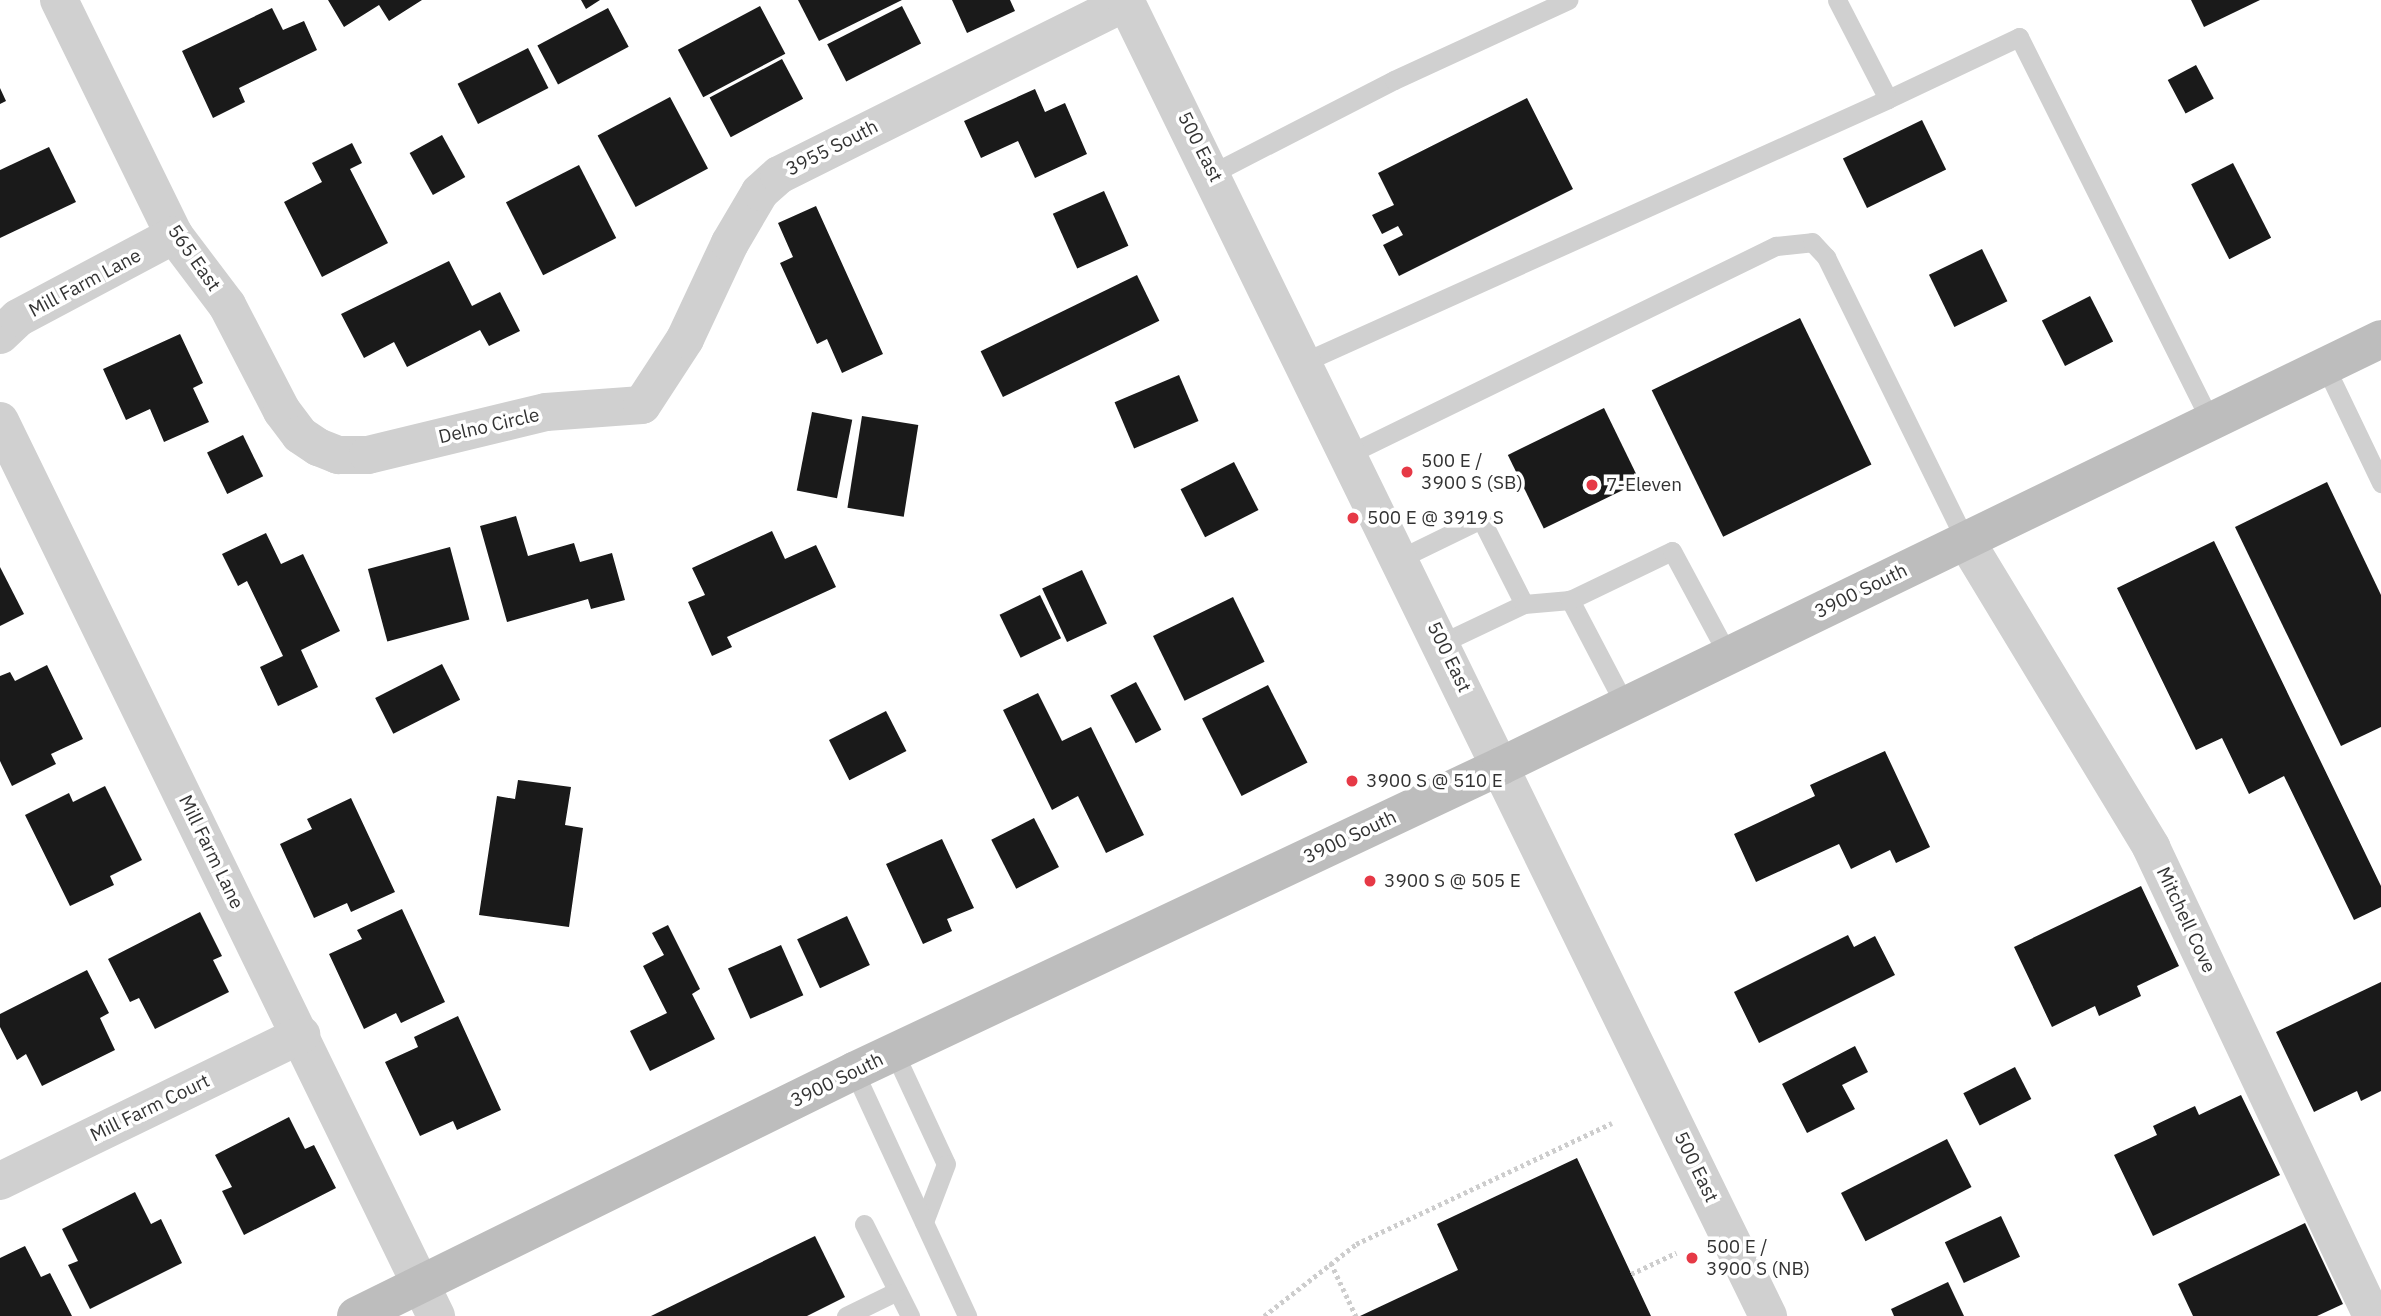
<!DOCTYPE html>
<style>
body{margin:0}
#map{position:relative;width:2381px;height:1316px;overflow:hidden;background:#fff;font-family:"IBM Plex Sans",sans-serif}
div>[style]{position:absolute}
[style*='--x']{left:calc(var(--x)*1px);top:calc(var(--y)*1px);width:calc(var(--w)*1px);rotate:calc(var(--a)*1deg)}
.building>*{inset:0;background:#1a1a1a;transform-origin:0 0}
.path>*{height:4.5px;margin-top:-2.25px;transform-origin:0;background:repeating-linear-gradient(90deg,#cdcdcd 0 3.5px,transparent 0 7px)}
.service>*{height:19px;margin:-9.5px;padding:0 9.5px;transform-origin:9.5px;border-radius:9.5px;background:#d0d0d0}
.minor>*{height:38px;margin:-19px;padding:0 19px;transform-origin:19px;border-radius:19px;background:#d0d0d0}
.tertiary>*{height:38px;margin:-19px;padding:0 19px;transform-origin:19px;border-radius:19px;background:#d0d0d0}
.secondary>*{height:38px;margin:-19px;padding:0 19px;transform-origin:19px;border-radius:19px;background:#bdbdbd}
.dots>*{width:19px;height:19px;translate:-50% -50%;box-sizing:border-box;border:4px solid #fff;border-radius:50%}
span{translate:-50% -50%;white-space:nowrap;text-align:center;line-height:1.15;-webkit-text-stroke:7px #fff;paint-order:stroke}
.street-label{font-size:19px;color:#333}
.poi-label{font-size:19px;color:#333}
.left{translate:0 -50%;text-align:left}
</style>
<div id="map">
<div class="building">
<div style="clip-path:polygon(328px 0,422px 0,389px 21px,379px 5px,344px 27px)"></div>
<div style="clip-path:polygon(581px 0,600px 0,586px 9px)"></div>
<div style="clip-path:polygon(798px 0,902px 0,819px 41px)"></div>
<div style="clip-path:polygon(952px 0,1010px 0,1015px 11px,967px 33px)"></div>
<div style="clip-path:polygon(2191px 0,2260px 0,2204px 27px)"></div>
<div style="left:760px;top:6px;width:54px;height:93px;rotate:62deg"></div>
<div style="left:902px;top:6px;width:42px;height:84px;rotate:63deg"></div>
<div style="clip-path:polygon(272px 8px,283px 30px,304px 21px,317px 50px,239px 88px,245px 102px,213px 118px,182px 51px)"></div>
<div style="left:608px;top:8px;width:44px;height:80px;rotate:62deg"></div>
<div style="left:528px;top:48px;width:45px;height:79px;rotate:63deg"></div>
<div style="left:782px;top:59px;width:45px;height:82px;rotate:62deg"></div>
<div style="left:2196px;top:65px;width:38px;height:32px;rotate:62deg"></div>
<div style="clip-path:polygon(0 88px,6px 101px,0 104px)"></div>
<div style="clip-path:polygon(1035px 89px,1045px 112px,1065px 103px,1087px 154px,1035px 178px,1018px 141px,981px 158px,964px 121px)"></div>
<div style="left:670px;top:97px;width:81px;height:82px;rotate:62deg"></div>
<div style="clip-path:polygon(1527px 98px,1573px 189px,1399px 276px,1383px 245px,1403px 235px,1398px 226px,1382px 234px,1372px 215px,1394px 205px,1378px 173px)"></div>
<div style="left:1922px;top:120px;width:55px;height:88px;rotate:64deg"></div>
<div style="left:442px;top:135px;width:48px;height:37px;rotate:61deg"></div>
<div style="clip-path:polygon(352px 143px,362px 163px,350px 169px,388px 243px,322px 277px,284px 202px,322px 182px,312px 163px)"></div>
<div style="clip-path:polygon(49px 147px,76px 202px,0 238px,0 170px)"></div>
<div style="left:2233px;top:163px;width:84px;height:47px;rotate:63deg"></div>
<div style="left:579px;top:165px;width:82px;height:82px;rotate:63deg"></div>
<div style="left:1104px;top:191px;width:60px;height:56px;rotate:66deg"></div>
<div style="clip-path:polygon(816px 206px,883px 354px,842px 373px,827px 339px,817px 344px,780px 263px,793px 257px,778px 223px)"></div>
<div style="left:1982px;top:249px;width:58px;height:59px;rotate:64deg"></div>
<div style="clip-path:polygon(449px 261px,472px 306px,500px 292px,520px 331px,489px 346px,480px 330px,407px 367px,394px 342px,364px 358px,341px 314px)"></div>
<div style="left:1137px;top:275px;width:51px;height:174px;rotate:64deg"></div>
<div style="left:2090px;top:296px;width:51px;height:54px;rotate:63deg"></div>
<div style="left:1800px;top:318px;width:163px;height:165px;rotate:64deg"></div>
<div style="clip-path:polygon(180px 334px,203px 383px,193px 388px,209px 422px,164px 442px,150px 409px,126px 420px,103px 369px)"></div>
<div style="left:1179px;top:375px;width:50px;height:70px;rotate:67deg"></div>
<div style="left:1604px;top:408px;width:82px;height:107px;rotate:64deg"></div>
<div style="left:812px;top:412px;width:41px;height:80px;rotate:11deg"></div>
<div style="left:862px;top:416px;width:57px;height:93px;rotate:9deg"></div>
<div style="left:243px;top:435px;width:46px;height:40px;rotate:64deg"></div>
<div style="left:1234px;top:462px;width:54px;height:60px;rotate:63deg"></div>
<div style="clip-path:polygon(2327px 482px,2381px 595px,2381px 727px,2341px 746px,2235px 527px)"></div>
<div style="clip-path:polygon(516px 516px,528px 556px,574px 543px,580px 562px,612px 553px,625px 600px,591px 609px,588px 599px,507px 622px,480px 526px)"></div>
<div style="clip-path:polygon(772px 531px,785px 559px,816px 545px,836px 587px,727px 637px,732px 647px,712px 656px,688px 602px,705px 595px,692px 568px)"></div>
<div style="clip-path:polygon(266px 533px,281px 564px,303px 554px,340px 631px,301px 650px,318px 687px,278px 706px,260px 667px,283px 656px,247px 581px,238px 586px,222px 554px)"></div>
<div style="clip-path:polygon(2214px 541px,2381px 886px,2381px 907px,2354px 920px,2284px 776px,2249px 794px,2222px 738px,2196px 750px,2117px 588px)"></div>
<div style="left:450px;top:547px;width:75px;height:85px;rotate:75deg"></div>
<div style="clip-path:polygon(0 567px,24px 614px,0 626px)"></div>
<div style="left:1082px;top:570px;width:59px;height:44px;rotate:65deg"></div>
<div style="left:1040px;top:595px;width:48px;height:45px;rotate:64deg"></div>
<div style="left:1233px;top:597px;width:72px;height:89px;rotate:64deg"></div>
<div style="left:442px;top:664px;width:40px;height:75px;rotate:63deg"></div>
<div style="clip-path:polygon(47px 665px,83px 739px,51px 754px,56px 764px,12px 786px,0 761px,0 676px,10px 672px,15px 681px)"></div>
<div style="left:1136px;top:682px;width:54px;height:29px;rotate:62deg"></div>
<div style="left:1268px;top:685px;width:87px;height:74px;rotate:63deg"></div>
<div style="clip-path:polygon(1038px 693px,1062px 741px,1091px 727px,1144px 835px,1106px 853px,1078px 796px,1052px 810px,1003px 710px)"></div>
<div style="left:886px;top:711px;width:45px;height:64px;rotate:63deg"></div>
<div style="clip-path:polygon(1885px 751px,1930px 847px,1896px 863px,1890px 850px,1851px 869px,1839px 844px,1756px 882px,1734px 834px,1815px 796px,1810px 785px)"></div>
<div style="clip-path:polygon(518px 780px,571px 787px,565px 825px,583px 828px,569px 927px,479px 915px,497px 796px,515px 799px)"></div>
<div style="clip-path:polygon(105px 786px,142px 860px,110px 876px,114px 885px,70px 906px,25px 815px,69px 793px,73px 802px)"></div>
<div style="clip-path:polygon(351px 798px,395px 892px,351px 912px,347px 903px,314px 918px,280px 844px,312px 829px,307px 819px)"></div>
<div style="left:1034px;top:818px;width:55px;height:48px;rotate:63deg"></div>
<div style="clip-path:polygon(942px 839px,974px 908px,947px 919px,952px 931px,923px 944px,886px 864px)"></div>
<div style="clip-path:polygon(2141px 886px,2179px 966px,2137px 986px,2141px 996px,2099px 1016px,2095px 1006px,2052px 1027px,2014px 947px)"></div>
<div style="clip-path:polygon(402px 909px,445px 1002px,401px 1023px,396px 1013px,364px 1029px,329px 954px,362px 939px,357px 930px)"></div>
<div style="clip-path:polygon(200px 912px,222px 956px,213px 960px,229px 992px,155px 1029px,139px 998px,130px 1002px,108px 959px)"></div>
<div style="left:847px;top:916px;width:54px;height:55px;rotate:65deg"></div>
<div style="clip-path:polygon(668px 925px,700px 989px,692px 994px,715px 1039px,650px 1071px,630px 1031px,667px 1013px,643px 966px,664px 955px,652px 933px)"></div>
<div style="clip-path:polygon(1848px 935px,1854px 947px,1875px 936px,1895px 975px,1759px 1043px,1734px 992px)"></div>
<div style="left:781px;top:945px;width:55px;height:58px;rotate:66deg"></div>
<div style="clip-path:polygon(87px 970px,109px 1013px,100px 1018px,115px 1050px,42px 1086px,26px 1054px,17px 1060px,0 1027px,0 1014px)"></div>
<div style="clip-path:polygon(2381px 982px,2381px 1091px,2361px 1101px,2357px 1091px,2314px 1112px,2276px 1032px)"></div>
<div style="clip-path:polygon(458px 1016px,501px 1110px,457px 1130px,453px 1121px,420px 1136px,385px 1062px,418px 1047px,414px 1037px)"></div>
<div style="clip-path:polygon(1855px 1046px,1868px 1072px,1842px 1085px,1855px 1109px,1807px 1133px,1782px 1084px)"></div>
<div style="left:2015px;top:1067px;width:36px;height:58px;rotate:63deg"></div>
<div style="clip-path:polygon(2241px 1095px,2280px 1175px,2153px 1236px,2114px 1155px,2157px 1135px,2153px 1126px,2195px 1106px,2199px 1115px)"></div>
<div style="clip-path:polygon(289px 1117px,305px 1149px,314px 1145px,336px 1188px,244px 1235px,222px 1191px,232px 1187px,215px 1155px)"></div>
<div style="left:1947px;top:1139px;width:54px;height:119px;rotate:63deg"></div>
<div style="clip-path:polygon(1577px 1158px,1651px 1316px,1360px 1316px,1458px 1270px,1437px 1224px)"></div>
<div style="clip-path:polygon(135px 1192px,151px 1224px,161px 1219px,182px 1263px,90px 1309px,68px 1265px,78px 1261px,62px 1229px)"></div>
<div style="left:2001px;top:1216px;width:45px;height:62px;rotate:65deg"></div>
<div style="clip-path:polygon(2305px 1223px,2343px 1304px,2317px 1316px,2193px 1316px,2178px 1284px)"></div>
<div style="clip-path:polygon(815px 1236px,845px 1297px,807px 1316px,651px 1316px)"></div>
<div style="clip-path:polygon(25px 1246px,41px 1277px,50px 1273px,72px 1316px,0 1316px,0 1258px)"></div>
<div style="clip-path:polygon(1948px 1282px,1964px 1316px,1894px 1316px,1891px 1309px)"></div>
</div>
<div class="path">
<div style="--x:1331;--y:1263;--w:59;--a:64.7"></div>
<div style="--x:1631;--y:1274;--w:50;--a:-25"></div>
<div style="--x:1264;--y:1316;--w:117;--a:-38"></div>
<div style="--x:1356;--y:1244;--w:283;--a:-25.3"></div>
</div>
<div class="service">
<div style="--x:1888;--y:99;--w:145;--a:-25.3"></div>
<div style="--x:2019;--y:37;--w:430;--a:63.5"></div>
<div style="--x:1213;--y:173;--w:203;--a:-27.2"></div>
<div style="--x:1394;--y:80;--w:192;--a:-24.7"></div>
<div style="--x:1304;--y:362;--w:640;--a:-24.24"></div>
<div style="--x:1888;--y:99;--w:111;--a:-117.3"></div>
<div style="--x:2325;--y:366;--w:130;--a:64.4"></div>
<div style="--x:1347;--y:455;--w:477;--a:-26"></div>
<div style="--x:1776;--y:246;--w:36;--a:-6"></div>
<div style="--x:1812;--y:242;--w:21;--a:47"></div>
<div style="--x:1826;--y:257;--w:317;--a:63.8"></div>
<div style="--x:1399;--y:559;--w:91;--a:-26"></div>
<div style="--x:1481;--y:519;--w:95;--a:63.2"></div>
<div style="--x:1524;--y:604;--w:91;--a:154.6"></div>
<div style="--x:1524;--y:604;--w:46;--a:-5"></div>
<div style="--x:1625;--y:705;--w:119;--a:-117.6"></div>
<div style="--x:1570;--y:600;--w:113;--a:-25.7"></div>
<div style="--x:1672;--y:551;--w:118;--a:61.7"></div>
<div style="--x:894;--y:1052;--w:123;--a:65.1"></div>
<div style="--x:946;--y:1164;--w:62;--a:110.8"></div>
<div style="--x:854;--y:1071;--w:270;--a:65.2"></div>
<div style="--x:864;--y:1224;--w:103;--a:63.4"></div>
<div style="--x:846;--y:1316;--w:57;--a:-26.1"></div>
</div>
<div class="minor">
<div style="--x:59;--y:0;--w:262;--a:63.9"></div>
<div style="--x:174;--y:235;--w:88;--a:52.9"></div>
<div style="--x:227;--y:305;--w:119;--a:62.6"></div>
<div style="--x:282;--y:411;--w:30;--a:53"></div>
<div style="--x:300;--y:435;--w:22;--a:34"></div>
<div style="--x:318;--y:447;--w:22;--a:22"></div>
<div style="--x:338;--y:455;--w:30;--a:0"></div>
<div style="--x:368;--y:455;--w:183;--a:-13.6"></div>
<div style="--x:546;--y:412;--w:96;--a:-4.2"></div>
<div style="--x:642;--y:405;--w:79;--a:-56.9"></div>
<div style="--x:685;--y:339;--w:106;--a:-64.9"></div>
<div style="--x:730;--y:243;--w:59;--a:-59.5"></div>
<div style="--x:760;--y:192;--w:25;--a:-42"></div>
<div style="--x:779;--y:175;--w:388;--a:-26.5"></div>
<div style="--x:0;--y:335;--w:25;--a:-43"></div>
<div style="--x:18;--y:318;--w:177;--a:-28"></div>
<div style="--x:0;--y:421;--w:996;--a:64.03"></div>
<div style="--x:1966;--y:541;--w:358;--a:58.8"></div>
<div style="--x:2151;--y:847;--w:518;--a:64.77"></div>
<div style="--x:0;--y:1181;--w:335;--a:-25.9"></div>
</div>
<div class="tertiary">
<div style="--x:1125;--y:0;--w:1465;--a:63.96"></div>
</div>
<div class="secondary">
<div style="--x:356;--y:1316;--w:555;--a:-26.2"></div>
<div style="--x:854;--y:1071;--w:715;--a:-25.24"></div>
<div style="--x:1501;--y:766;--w:978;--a:-25.88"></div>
</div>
<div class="dots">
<div style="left:1407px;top:472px;background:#e63946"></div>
<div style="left:1592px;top:485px;background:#e63946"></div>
<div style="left:1353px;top:518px;background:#e63946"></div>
<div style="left:1352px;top:781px;background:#e63946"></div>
<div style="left:1370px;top:881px;background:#e63946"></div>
<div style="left:1692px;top:1258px;background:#e63946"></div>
</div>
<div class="street-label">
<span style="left:1200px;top:147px;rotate:63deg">500 East</span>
<span style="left:832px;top:148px;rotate:-27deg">3955 South</span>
<span style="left:194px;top:258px;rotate:55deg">565 East</span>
<span style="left:85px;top:283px;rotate:-28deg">Mill Farm Lane</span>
<span style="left:489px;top:426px;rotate:-13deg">Delno Circle</span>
<span style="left:1861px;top:591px;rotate:-26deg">3900 South</span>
<span style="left:1449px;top:657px;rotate:64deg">500 East</span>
<span style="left:1350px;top:837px;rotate:-25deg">3900 South</span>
<span style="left:211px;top:852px;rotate:64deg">Mill Farm Lane</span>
<span style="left:2186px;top:920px;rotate:65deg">Mitchell Cove</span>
<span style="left:837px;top:1080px;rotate:-26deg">3900 South</span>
<span style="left:150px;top:1108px;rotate:-26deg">Mill Farm Court</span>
<span style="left:1696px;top:1167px;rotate:64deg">500 East</span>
</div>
<div class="poi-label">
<span class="left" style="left:1421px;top:472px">500 E /<br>3900 S (SB)</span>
<span class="left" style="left:1606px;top:485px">7-Eleven</span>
<span class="left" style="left:1367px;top:518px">500 E @ 3919 S</span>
<span class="left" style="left:1366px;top:781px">3900 S @ 510 E</span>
<span class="left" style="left:1384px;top:881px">3900 S @ 505 E</span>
<span class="left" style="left:1706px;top:1258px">500 E /<br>3900 S (NB)</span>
</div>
</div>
